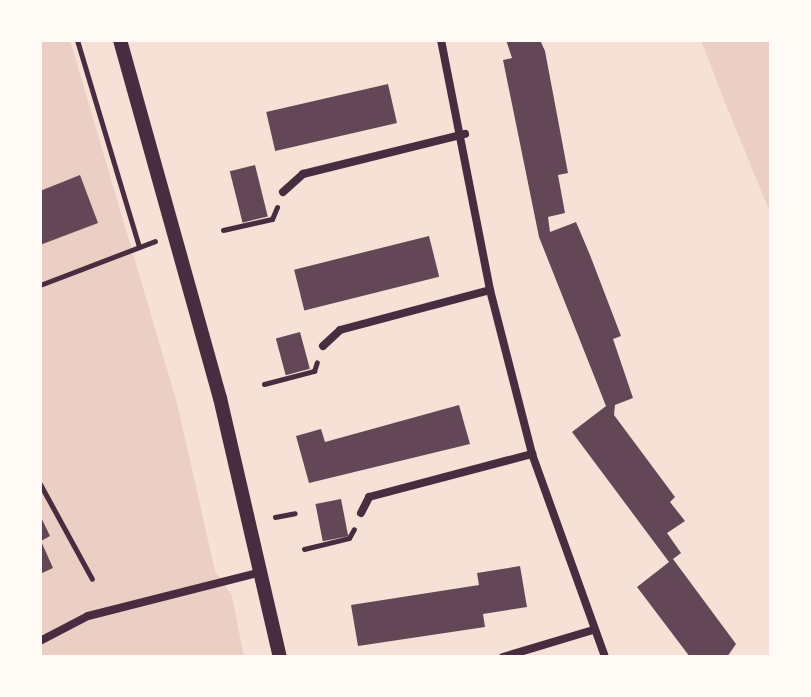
<!DOCTYPE html>
<style>
body{margin:0}
#map{position:relative;width:811px;height:697px;overflow:hidden;background:#f7e1d7;font-family:Roboto,sans-serif}
div>[style]{position:absolute}
[style*='--x']{left:calc(var(--x)*1px);top:calc(var(--y)*1px);width:calc(var(--w)*1px);rotate:calc(var(--a)*1deg)}
.green>*{inset:0;background:#ebcfc5}
.building>*{inset:0;background:#644757;transform-origin:0 0}
.path>*{height:5px;margin:-2.5px;padding:0 2.5px;transform-origin:2.5px;border-radius:2.5px;background:#4a2c40}
.minor>*{height:8px;margin:-4px;padding:0 4px;transform-origin:4px;border-radius:4px;background:#4a2c40}
.tertiary>*{height:14px;margin:-7px;padding:0 7px;transform-origin:7px;border-radius:7px;background:#4a2c40}
span{translate:-50% -50%;white-space:nowrap;text-align:center;line-height:1.15;-webkit-text-stroke:6px #fffaf5;paint-order:stroke}
.frame{position:absolute;inset:0;border:42px solid #fffaf5;pointer-events:none}
</style>
<div id="map">
<div class="green">
<div style="clip-path:polygon(40px 40px,70px 40px,177px 403px,215px 571px,232px 596px,244px 657px,40px 657px)"></div>
<div style="clip-path:polygon(701px 40px,771px 40px,771px 215px,722px 95px)"></div>
</div>
<div class="building">
<div style="clip-path:polygon(506px 40px,540px 40px,545px 51px,568px 173px,558px 175px,565px 213px,548px 217px,550px 232px,576px 222px,590px 255px,621px 336px,613px 339px,633px 398px,615px 405px,614px 415px,675px 497px,670px 502px,685px 521px,667px 533px,681px 553px,673px 559px,736px 644px,727px 657px,690px 657px,637px 587px,669px 562px,572px 432px,606px 406px,539px 237px,503px 60px,512px 58px)"></div>
<div style="left:388px;top:84px;width:40px;height:125px;rotate:77deg"></div>
<div style="left:255px;top:165px;width:53px;height:26px;rotate:76deg"></div>
<div style="clip-path:polygon(80px 175px,98px 223px,40px 245px,40px 191px)"></div>
<div style="left:429px;top:236px;width:42px;height:139px;rotate:76deg"></div>
<div style="left:300px;top:332px;width:38px;height:25px;rotate:75deg"></div>
<div style="clip-path:polygon(459px 405px,470px 444px,309px 483px,296px 436px,321px 429px,325px 442px)"></div>
<div style="left:341px;top:499px;width:38px;height:26px;rotate:79deg"></div>
<div style="clip-path:polygon(40px 515px,50px 536px,41px 541px,53px 568px,40px 574px)"></div>
<div style="clip-path:polygon(520px 566px,527px 607px,483px 614px,485px 627px,358px 646px,351px 605px,479px 585px,477px 573px)"></div>
</div>
<div class="path">
<div style="--x:77;--y:40;--w:216;--a:73.3"></div>
<div style="--x:223;--y:230;--w:50;--a:-12.7"></div>
<div style="--x:272;--y:219;--w:13;--a:-67"></div>
<div style="--x:40;--y:285;--w:123;--a:-20.9"></div>
<div style="--x:264;--y:384;--w:52;--a:-14.6"></div>
<div style="--x:314;--y:371;--w:9;--a:-72"></div>
<div style="--x:40;--y:484;--w:108;--a:61.3"></div>
<div style="--x:275;--y:517;--w:20;--a:-11"></div>
<div style="--x:304;--y:549;--w:46;--a:-13.7"></div>
<div style="--x:349;--y:538;--w:10;--a:-61"></div>
</div>
<div class="minor">
<div style="--x:441;--y:40;--w:255;--a:78.9"></div>
<div style="--x:490;--y:290;--w:169;--a:75.6"></div>
<div style="--x:532;--y:454;--w:216;--a:70.2"></div>
<div style="--x:283;--y:192;--w:27;--a:-42"></div>
<div style="--x:303;--y:174;--w:167;--a:-13.9"></div>
<div style="--x:323;--y:346;--w:23;--a:-43"></div>
<div style="--x:340;--y:330;--w:155;--a:-14.9"></div>
<div style="--x:361;--y:513;--w:18;--a:-63"></div>
<div style="--x:369;--y:497;--w:169;--a:-14.8"></div>
<div style="--x:40;--y:641;--w:54;--a:-27.5"></div>
<div style="--x:88;--y:616;--w:179;--a:-14.2"></div>
<div style="--x:503;--y:657;--w:94;--a:-16.7"></div>
</div>
<div class="tertiary">
<div style="--x:120;--y:40;--w:372;--a:74.4"></div>
<div style="--x:220;--y:398;--w:266;--a:77"></div>
</div>
<div class="frame"></div>
</div>
